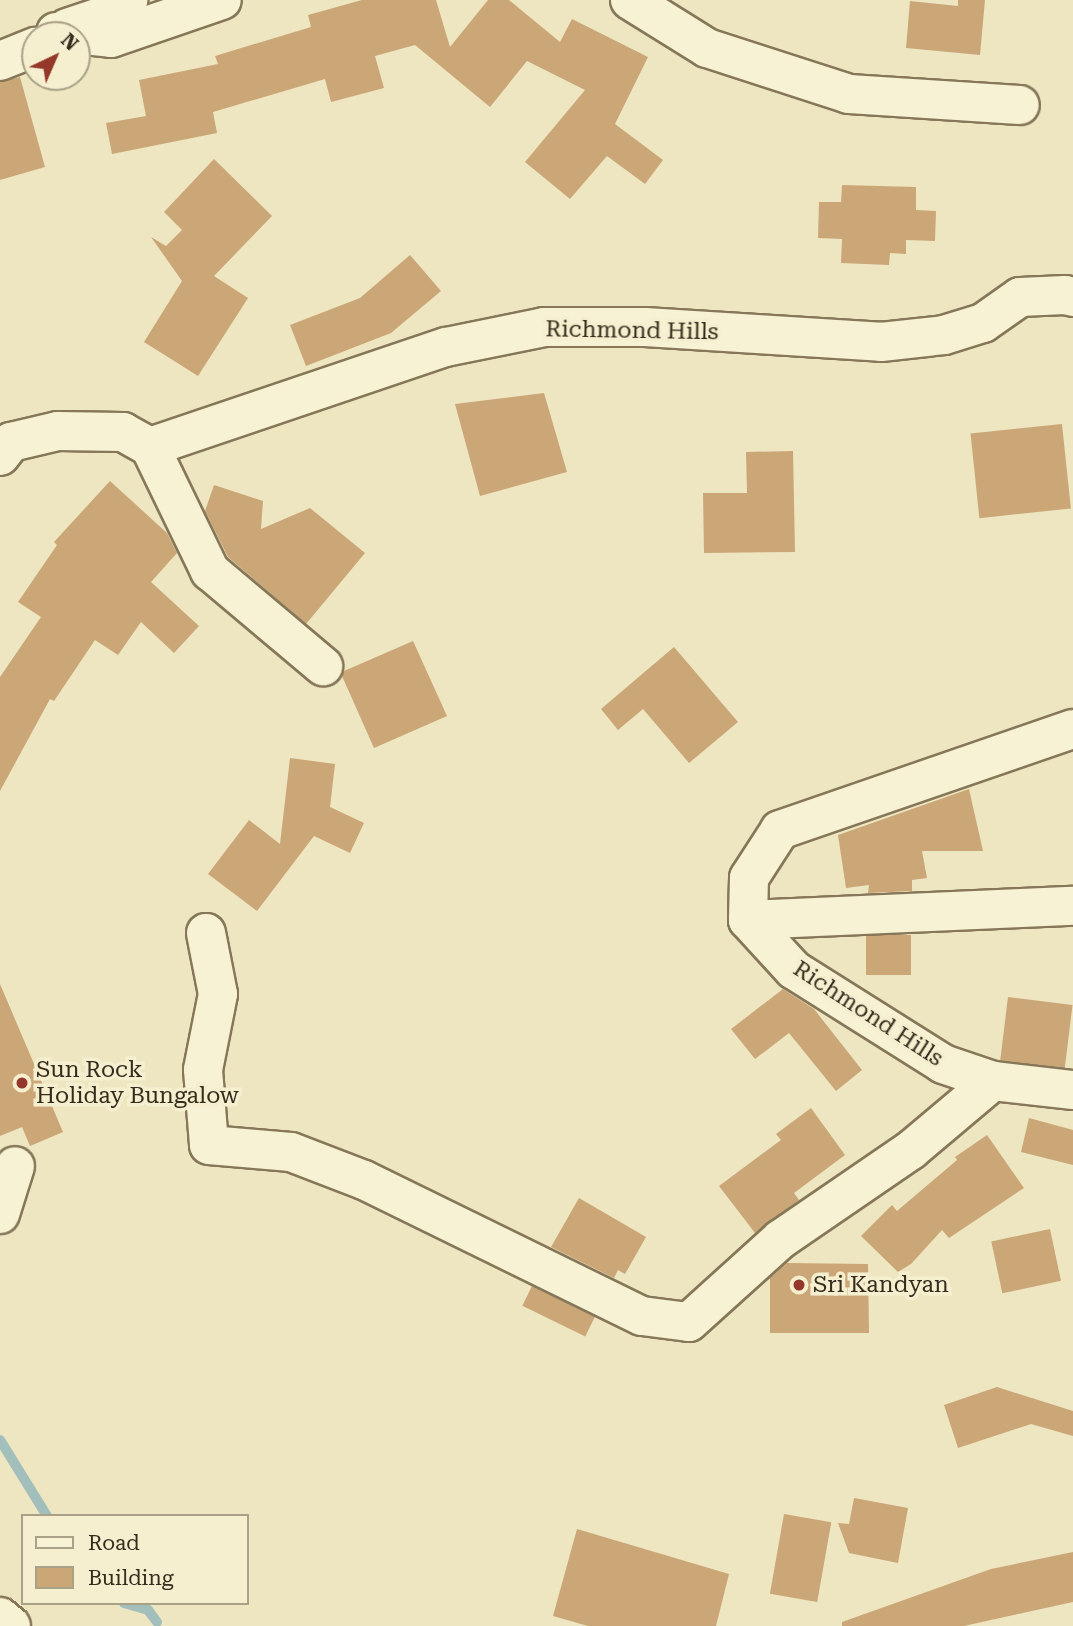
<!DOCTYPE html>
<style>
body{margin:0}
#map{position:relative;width:1073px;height:1626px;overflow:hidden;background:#ede6c1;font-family:"Roboto Serif",serif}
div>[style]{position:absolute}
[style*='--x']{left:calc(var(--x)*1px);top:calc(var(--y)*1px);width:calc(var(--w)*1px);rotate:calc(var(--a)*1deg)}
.stream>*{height:10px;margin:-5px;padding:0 5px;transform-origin:5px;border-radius:5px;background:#a3bfbb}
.building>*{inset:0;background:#cba677;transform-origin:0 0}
.roads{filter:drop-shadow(2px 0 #867759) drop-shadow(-2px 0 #867759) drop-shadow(0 2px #867759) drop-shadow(0 -2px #867759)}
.minor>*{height:38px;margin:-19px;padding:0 19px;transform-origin:19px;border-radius:19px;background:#f8f2d4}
.dots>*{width:19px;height:19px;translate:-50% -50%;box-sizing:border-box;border:4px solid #f5efd0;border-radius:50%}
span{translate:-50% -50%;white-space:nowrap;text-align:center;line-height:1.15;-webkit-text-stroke:7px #f5efd0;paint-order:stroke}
.street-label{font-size:23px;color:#362c1d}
.poi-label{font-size:23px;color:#362c1d}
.left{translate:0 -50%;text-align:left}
.legend{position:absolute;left:21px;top:1514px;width:228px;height:91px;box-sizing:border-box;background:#f5efd0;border:2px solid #a9a188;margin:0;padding:9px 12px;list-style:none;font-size:21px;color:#362c1d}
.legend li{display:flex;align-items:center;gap:14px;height:35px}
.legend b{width:35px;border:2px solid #a9a188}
.north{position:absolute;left:21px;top:21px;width:70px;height:70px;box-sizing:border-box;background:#f5efd0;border:2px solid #a9a188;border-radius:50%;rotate:44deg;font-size:19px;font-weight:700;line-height:28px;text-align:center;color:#362c1d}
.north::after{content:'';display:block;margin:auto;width:24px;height:32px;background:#94382a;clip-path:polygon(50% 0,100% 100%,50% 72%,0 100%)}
</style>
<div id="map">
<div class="stream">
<div style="--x:0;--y:1440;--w:89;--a:58.3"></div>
<div style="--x:124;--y:1603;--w:25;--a:16"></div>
<div style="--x:148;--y:1610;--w:15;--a:53"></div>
</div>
<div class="building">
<div style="clip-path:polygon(362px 0,436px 0,450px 47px,488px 0,509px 0,560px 42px,572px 19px,648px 57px,615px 124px,663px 160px,645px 184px,607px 156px,570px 199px,525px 162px,585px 90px,527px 61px,490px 107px,415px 45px,375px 56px,384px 88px,331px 102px,325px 79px,213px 112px,217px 133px,112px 154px,106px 123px,146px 116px,139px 80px,218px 64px,215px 56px,311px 27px,308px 15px)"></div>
<div style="clip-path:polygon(958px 0,985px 0,980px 55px,906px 48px,910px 1px,958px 6px)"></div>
<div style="clip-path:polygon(20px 77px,45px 167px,0 180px,0 82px)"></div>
<div style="clip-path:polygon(214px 159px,272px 216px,214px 276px,248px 298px,198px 376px,144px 342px,182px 281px,151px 237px,166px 246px,182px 230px,164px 212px)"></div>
<div style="clip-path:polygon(842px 185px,916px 187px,916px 210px,936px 211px,935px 241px,906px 240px,906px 254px,890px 253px,889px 265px,841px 263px,842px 239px,818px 238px,819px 202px,841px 202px)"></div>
<div style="clip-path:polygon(410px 255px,441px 291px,391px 333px,306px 366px,290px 325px,360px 298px)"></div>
<div style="clip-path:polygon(544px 393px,567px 472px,480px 496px,455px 404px)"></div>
<div style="left:1062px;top:424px;width:85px;height:92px;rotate:84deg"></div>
<div style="clip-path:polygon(793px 451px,795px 552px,704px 553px,703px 493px,747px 493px,746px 452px)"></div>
<div style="clip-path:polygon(110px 481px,167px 533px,177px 553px,151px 582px,199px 626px,174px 653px,141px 622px,118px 655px,95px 640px,54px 701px,50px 699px,0 791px,0 677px,41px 617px,18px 602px,57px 545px,54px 542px)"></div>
<div style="clip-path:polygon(214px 485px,263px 501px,261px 529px,310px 508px,365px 553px,306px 624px,228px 557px,205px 511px)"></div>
<div style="clip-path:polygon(413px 641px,447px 716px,374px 748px,342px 676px,344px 671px)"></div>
<div style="clip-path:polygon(674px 647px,738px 722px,689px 763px,643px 709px,618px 730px,601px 709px)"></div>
<div style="clip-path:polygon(290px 758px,335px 764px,330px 807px,364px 823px,350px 853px,314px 836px,257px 911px,208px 874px,249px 820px,280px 844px)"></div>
<div style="clip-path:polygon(969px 789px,983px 851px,922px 851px,927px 878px,912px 880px,912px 891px,868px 893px,869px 885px,846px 888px,838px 835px)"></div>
<div style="left:911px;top:935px;width:40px;height:45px;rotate:90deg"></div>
<div style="clip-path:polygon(0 984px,63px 1132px,30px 1146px,22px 1127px,0 1136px)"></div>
<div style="clip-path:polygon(783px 989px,814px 1009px,862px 1070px,836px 1091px,789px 1033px,755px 1059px,731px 1029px)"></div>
<div style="left:1008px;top:997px;width:65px;height:64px;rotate:7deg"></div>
<div style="clip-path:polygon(811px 1108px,845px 1155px,794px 1193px,799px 1200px,755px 1233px,719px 1186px,781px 1140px,776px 1134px)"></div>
<div style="clip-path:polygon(1029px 1118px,1073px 1130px,1073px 1165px,1021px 1152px)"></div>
<div style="clip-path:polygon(987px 1135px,1024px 1188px,949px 1238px,942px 1230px,911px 1264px,898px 1272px,861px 1236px,892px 1205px,897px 1211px,957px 1160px,955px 1157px)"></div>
<div style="clip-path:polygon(579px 1198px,646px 1237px,625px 1274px,618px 1270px,614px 1278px,551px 1247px)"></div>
<div style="left:1050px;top:1229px;width:53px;height:60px;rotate:78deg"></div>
<div style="clip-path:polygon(787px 1263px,868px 1264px,869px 1333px,770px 1333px,770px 1278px)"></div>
<div style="left:532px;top:1286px;width:70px;height:22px;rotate:26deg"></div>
<div style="clip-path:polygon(997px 1387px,1073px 1411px,1073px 1436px,1031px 1424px,958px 1448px,944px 1405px)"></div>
<div style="clip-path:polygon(854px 1498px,908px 1508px,898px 1563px,849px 1553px,838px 1523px,849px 1524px)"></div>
<div style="left:784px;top:1514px;width:48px;height:81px;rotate:10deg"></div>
<div style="clip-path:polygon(577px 1529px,729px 1574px,716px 1626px,588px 1626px,553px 1616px)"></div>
<div style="clip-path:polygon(1073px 1552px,1073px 1602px,964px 1626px,842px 1626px,842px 1622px,991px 1569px)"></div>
</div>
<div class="roads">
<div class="minor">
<div style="--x:630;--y:0;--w:91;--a:31.9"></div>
<div style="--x:707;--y:48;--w:149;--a:17.9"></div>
<div style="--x:849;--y:94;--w:171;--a:3.7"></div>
<div style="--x:67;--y:28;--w:44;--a:-18.4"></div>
<div style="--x:109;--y:14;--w:24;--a:-36"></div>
<div style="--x:56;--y:32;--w:55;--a:6.2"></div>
<div style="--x:111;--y:38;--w:117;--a:-18.9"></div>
<div style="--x:0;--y:61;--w:38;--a:-22"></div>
<div style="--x:150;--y:447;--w:138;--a:64.2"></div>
<div style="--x:210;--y:571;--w:148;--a:40.1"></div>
<div style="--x:0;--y:456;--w:18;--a:-52"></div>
<div style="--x:11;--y:442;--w:48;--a:-13.2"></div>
<div style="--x:58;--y:431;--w:65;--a:0.9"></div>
<div style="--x:123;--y:432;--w:31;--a:29"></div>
<div style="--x:150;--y:447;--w:312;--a:-18.7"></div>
<div style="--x:446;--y:347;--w:100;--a:-11.5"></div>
<div style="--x:544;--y:327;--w:101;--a:0"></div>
<div style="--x:645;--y:327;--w:236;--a:3.6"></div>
<div style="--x:881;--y:342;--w:63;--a:-6.3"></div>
<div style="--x:944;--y:335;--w:41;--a:-17.1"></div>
<div style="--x:983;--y:323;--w:45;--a:-35.1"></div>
<div style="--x:1020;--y:297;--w:45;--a:-2.5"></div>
<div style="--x:1065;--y:295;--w:8;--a:14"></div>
<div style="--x:1073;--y:729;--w:310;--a:161"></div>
<div style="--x:780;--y:830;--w:57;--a:122.9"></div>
<div style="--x:749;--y:878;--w:42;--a:91.4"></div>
<div style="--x:748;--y:920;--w:68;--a:47.4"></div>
<div style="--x:794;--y:970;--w:176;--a:32.2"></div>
<div style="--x:943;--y:1064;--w:53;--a:18.8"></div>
<div style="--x:993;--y:1081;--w:81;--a:6.4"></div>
<div style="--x:748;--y:920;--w:325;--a:-2.5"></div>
<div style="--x:206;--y:933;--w:62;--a:78.9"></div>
<div style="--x:218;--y:994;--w:77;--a:101.2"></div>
<div style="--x:203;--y:1070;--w:75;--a:85.4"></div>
<div style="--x:209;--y:1145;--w:82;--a:4.9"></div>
<div style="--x:291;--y:1152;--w:78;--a:21"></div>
<div style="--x:364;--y:1180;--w:309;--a:26.1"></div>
<div style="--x:642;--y:1316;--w:47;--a:7.3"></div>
<div style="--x:689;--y:1322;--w:124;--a:-42.1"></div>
<div style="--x:781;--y:1239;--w:158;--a:-34.4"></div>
<div style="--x:911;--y:1150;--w:107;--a:-40.1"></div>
<div style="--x:0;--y:1214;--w:50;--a:-72.6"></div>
<div style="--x:0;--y:1617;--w:14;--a:39"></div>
</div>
</div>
<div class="dots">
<div style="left:22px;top:1083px;background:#94382a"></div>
<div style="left:799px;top:1285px;background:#94382a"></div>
</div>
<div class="street-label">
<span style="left:632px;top:331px;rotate:1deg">Richmond Hills</span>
<span style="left:868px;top:1014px;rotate:33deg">Richmond Hills</span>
</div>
<div class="poi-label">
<span class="left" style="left:36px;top:1083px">Sun Rock<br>Holiday Bungalow</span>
<span class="left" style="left:813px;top:1285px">Sri Kandyan</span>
</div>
<ul class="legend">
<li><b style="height:9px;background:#f8f2d4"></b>Road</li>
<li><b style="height:19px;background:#cba677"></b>Building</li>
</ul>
<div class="north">N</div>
</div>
